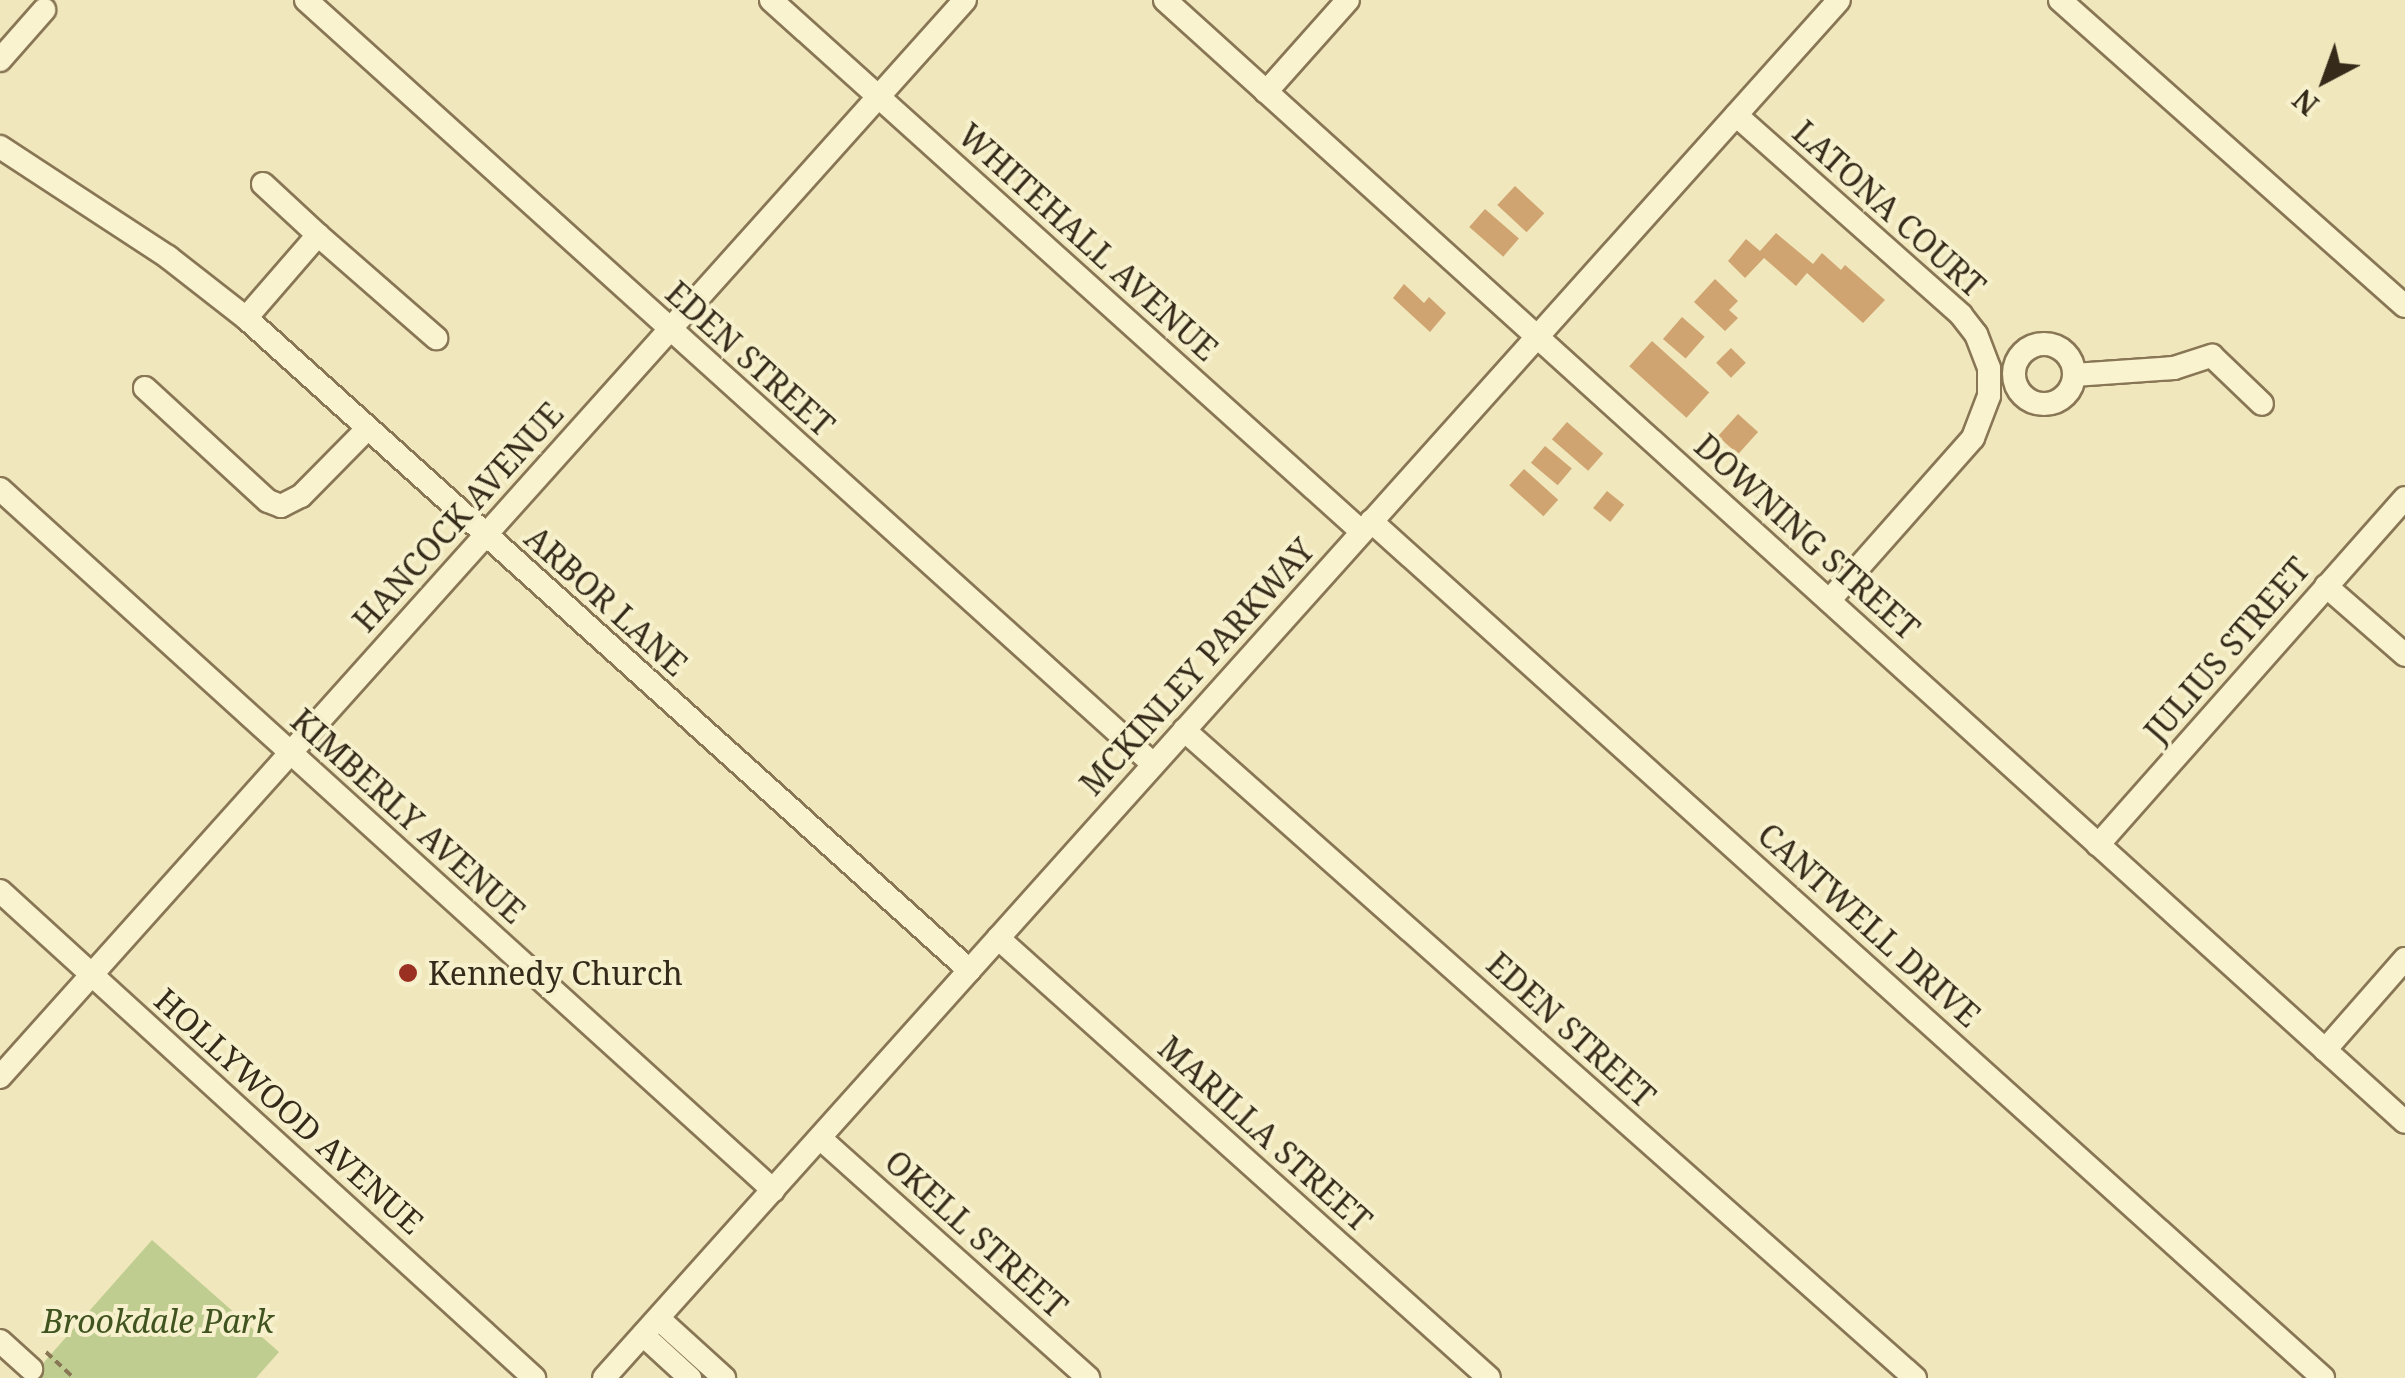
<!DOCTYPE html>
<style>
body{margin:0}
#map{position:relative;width:2405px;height:1378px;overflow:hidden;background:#f0e7bc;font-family:"Noto Serif",serif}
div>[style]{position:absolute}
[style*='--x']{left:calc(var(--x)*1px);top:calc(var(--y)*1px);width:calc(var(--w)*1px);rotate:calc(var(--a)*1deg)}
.green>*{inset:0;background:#bfce90}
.building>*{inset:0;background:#d0a470;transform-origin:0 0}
.path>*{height:4px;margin-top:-2px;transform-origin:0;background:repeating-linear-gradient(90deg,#887655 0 8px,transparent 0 13px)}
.roads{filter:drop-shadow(2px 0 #887655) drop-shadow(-2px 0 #887655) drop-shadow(0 2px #887655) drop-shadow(0 -2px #887655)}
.minor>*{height:22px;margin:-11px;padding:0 11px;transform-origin:11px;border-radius:11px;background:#faf3cf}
.minor>.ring{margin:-11px;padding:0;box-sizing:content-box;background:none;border:22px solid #faf3cf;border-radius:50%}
.dots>*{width:28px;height:28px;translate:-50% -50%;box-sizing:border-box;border:5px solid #f7f0cc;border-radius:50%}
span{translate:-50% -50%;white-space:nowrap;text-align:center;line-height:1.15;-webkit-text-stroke:8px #f7f0cc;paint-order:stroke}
.street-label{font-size:32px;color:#362b1a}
.poi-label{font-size:32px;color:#362b1a}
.left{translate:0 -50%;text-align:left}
.park-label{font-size:32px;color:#405420;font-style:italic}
.north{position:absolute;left:2275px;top:30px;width:100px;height:100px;-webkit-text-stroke:8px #f7f0cc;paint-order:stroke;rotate:221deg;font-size:28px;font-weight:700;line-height:40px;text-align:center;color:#362b1a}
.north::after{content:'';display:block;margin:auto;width:35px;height:45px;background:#362b1a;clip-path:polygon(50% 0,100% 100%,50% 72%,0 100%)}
</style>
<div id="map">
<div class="green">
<div style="clip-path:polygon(152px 1240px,279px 1352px,256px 1378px,30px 1378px)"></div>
</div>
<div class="building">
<div style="left:1515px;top:186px;width:40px;height:26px;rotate:43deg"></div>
<div style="left:1485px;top:209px;width:45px;height:24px;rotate:41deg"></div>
<div style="clip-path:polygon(1776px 233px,1813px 264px,1822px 253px,1841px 270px,1845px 265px,1885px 300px,1863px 323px,1807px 273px,1796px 286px,1764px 258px,1745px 278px,1728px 261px,1746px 239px,1760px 251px)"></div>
<div style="clip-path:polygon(1715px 279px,1738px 301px,1729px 310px,1738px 318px,1725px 331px,1694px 302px)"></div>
<div style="clip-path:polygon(1404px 284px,1424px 303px,1429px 297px,1446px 313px,1430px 332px,1393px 298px)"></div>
<div style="left:1682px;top:317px;width:30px;height:29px;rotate:41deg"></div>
<div style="left:1652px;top:341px;width:77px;height:34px;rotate:42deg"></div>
<div style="left:1731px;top:348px;width:21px;height:21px;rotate:45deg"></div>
<div style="left:1738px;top:414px;width:27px;height:30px;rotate:42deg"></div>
<div style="left:1567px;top:422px;width:48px;height:23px;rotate:41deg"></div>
<div style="left:1545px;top:446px;width:35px;height:22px;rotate:40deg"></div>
<div style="left:1524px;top:469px;width:46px;height:22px;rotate:42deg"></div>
<div style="left:1607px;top:491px;width:22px;height:22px;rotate:39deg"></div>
</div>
<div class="path">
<div style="--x:46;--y:1352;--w:38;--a:43"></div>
</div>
<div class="roads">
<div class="minor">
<div style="--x:306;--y:0;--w:1141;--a:42.05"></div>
<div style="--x:771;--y:0;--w:795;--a:41.99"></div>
<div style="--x:1165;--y:0;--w:1672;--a:42.14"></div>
<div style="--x:2060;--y:0;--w:461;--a:41.6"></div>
<div style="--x:0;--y:60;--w:67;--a:-48.7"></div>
<div style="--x:1266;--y:92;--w:123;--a:-48.3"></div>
<div style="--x:1736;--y:115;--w:301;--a:41.6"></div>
<div style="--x:1961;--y:315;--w:24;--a:52"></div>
<div style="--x:1976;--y:334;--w:36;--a:69"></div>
<div style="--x:1989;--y:368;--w:28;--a:90"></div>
<div style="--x:1989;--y:396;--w:45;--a:110.9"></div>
<div style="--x:1973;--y:438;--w:217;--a:131.5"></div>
<div style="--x:0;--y:147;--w:201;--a:33.2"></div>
<div style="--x:168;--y:257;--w:99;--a:38"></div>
<div style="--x:246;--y:318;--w:974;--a:42.04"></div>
<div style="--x:263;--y:184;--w:75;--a:42.8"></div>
<div style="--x:246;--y:318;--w:110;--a:-49.1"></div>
<div style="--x:318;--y:235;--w:157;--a:41.1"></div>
<div class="ring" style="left:2014px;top:344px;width:38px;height:38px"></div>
<div style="--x:2074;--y:375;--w:100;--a:-4"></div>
<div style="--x:2174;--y:368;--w:40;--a:-18"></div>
<div style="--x:2212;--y:356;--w:69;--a:43.8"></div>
<div style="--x:145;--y:388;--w:167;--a:42.6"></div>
<div style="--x:268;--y:501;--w:14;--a:21"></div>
<div style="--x:281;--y:506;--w:22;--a:-27"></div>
<div style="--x:301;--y:496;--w:95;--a:-45.4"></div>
<div style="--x:0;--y:489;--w:1044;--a:42.2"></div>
<div style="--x:1371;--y:521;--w:1281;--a:41.99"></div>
<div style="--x:2326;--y:586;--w:105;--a:41.1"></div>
<div style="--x:1184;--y:730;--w:977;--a:41.56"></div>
<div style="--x:2098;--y:845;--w:463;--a:-48.5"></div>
<div style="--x:0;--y:891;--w:723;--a:42.36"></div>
<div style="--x:998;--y:938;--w:659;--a:41.86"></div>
<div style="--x:2325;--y:1050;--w:121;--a:-48.7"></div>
<div style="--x:0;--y:1077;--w:1446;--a:-48.14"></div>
<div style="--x:820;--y:1138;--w:360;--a:41.8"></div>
<div style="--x:659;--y:1319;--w:88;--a:42.2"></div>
<div style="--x:643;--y:1335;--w:64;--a:42.5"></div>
<div style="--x:0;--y:1341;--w:42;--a:42.1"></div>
<div style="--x:604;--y:1378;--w:1850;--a:-48.13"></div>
</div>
</div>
<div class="dots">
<div style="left:408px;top:973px;background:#9a3022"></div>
</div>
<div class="street-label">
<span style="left:1889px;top:209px;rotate:42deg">LATONA COURT</span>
<span style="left:1088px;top:242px;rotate:42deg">WHITEHALL AVENUE</span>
<span style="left:750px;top:359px;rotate:42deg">EDEN STREET</span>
<span style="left:458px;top:517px;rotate:-48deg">HANCOCK AVENUE</span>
<span style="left:1807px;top:537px;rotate:42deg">DOWNING STREET</span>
<span style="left:606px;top:601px;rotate:42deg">ARBOR LANE</span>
<span style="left:2227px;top:650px;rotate:-49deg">JULIUS STREET</span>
<span style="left:1197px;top:667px;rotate:-48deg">MCKINLEY PARKWAY</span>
<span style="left:408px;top:816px;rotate:42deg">KIMBERLY AVENUE</span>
<span style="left:1869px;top:925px;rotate:42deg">CANTWELL DRIVE</span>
<span style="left:1571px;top:1030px;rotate:42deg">EDEN STREET</span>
<span style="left:289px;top:1111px;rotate:42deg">HOLLYWOOD AVENUE</span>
<span style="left:1265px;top:1134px;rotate:42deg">MARILLA STREET</span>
<span style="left:976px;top:1234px;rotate:42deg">OKELL STREET</span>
</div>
<div class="poi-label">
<span class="left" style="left:428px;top:973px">Kennedy Church</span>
</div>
<div class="park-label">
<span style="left:158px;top:1321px">Brookdale Park</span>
</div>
<div class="north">N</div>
</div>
